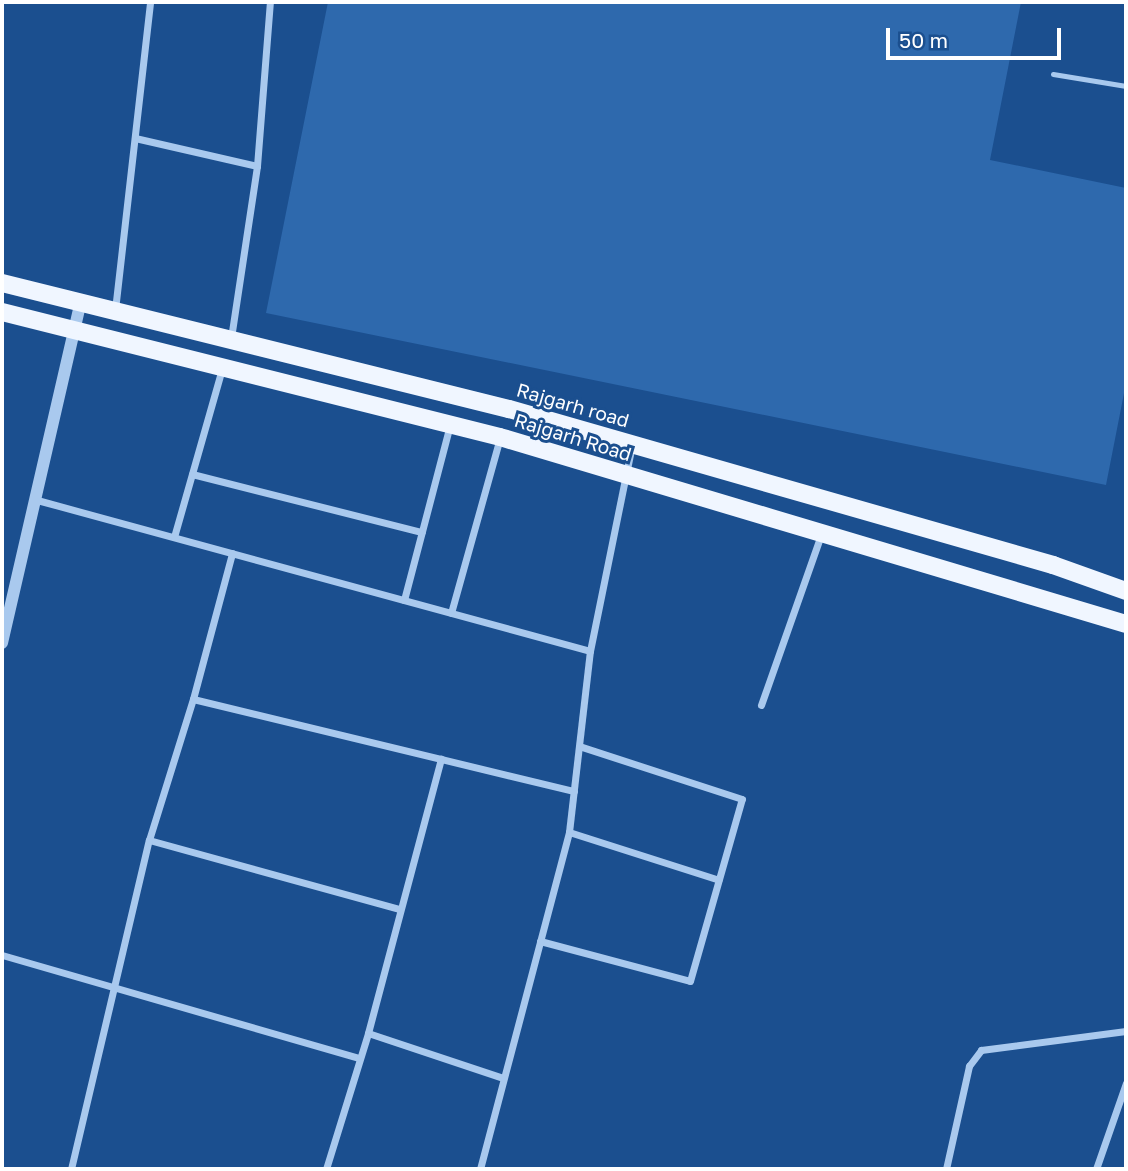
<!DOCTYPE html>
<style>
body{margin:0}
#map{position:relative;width:1128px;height:1171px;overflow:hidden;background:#1b4f8f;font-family:"Golos Text",sans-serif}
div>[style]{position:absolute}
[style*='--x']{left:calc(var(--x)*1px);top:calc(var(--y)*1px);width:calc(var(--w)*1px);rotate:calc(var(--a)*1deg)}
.green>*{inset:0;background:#2e69ad}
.service>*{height:5px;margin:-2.5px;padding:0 2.5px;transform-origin:2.5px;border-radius:2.5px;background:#a9c9ee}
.minor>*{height:7px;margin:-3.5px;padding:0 3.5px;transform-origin:3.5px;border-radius:3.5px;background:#a9c9ee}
.tertiary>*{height:12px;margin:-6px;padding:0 6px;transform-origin:6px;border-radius:6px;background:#a9c9ee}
.primary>*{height:18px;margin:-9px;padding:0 9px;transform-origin:9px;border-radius:9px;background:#f0f6ff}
span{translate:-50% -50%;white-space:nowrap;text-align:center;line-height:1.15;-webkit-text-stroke:6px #1b4f8f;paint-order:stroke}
.street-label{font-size:19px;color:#fff}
.frame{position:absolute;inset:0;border:4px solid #fff;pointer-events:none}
.scale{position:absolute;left:886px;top:28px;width:175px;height:32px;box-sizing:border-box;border:4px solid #fff;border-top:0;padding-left:9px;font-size:21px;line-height:24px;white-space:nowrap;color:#fff;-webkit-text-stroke:5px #1b4f8f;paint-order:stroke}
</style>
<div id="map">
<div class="green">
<div style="clip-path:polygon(328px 2px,1021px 2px,990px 160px,1126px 188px,1126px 383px,1106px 485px,266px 313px)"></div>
</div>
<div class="service">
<div style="--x:1053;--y:74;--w:74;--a:9.3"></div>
</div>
<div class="minor">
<div style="--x:135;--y:138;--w:125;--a:12.9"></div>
<div style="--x:115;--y:310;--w:310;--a:-83.5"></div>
<div style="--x:231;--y:338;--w:174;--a:-81.4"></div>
<div style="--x:257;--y:166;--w:165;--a:-85.5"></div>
<div style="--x:192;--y:474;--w:237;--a:14.2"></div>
<div style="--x:37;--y:500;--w:573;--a:15.27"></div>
<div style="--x:174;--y:537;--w:175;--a:-74.1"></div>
<div style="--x:404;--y:600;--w:181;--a:-75.3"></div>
<div style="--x:451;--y:613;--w:182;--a:-74.4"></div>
<div style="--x:193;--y:699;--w:392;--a:13.6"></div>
<div style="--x:761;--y:705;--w:180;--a:-70.6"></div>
<div style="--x:569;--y:832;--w:157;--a:17.7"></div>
<div style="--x:149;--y:840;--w:260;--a:15.4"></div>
<div style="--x:540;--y:941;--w:155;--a:14.9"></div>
<div style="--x:690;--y:981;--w:189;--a:-74.1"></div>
<div style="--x:742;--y:799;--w:171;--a:-162"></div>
<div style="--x:2;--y:955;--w:371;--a:16.1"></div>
<div style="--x:368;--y:1033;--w:142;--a:18.4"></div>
<div style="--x:71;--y:1169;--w:338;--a:-76.7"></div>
<div style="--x:149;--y:840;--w:148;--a:-72.7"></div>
<div style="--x:193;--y:699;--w:151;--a:-75"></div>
<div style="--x:326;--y:1169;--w:142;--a:-72.8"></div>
<div style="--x:368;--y:1033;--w:284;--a:-75.1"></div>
<div style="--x:480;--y:1169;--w:349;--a:-75.2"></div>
<div style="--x:569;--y:832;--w:182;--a:-83.4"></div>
<div style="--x:590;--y:651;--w:210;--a:-78.5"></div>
<div style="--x:946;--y:1169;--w:106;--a:-77.4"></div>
<div style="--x:969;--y:1066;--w:20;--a:-53"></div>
<div style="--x:981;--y:1050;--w:146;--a:-7.5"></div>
<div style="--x:1096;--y:1169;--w:91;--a:-70.8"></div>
</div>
<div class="tertiary">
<div style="--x:2;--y:643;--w:350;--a:-77"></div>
</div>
<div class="primary">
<div style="--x:2;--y:283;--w:522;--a:13.96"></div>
<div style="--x:509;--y:409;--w:566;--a:16"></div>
<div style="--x:1053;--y:565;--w:77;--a:19.6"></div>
<div style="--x:2;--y:312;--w:513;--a:14.09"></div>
<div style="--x:500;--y:437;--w:653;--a:16.63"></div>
</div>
<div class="street-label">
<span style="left:573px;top:405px;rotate:16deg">Rajgarh road</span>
<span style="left:573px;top:437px;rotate:17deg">Rajgarh Road</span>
</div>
<div class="frame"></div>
<div class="scale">50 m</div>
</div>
